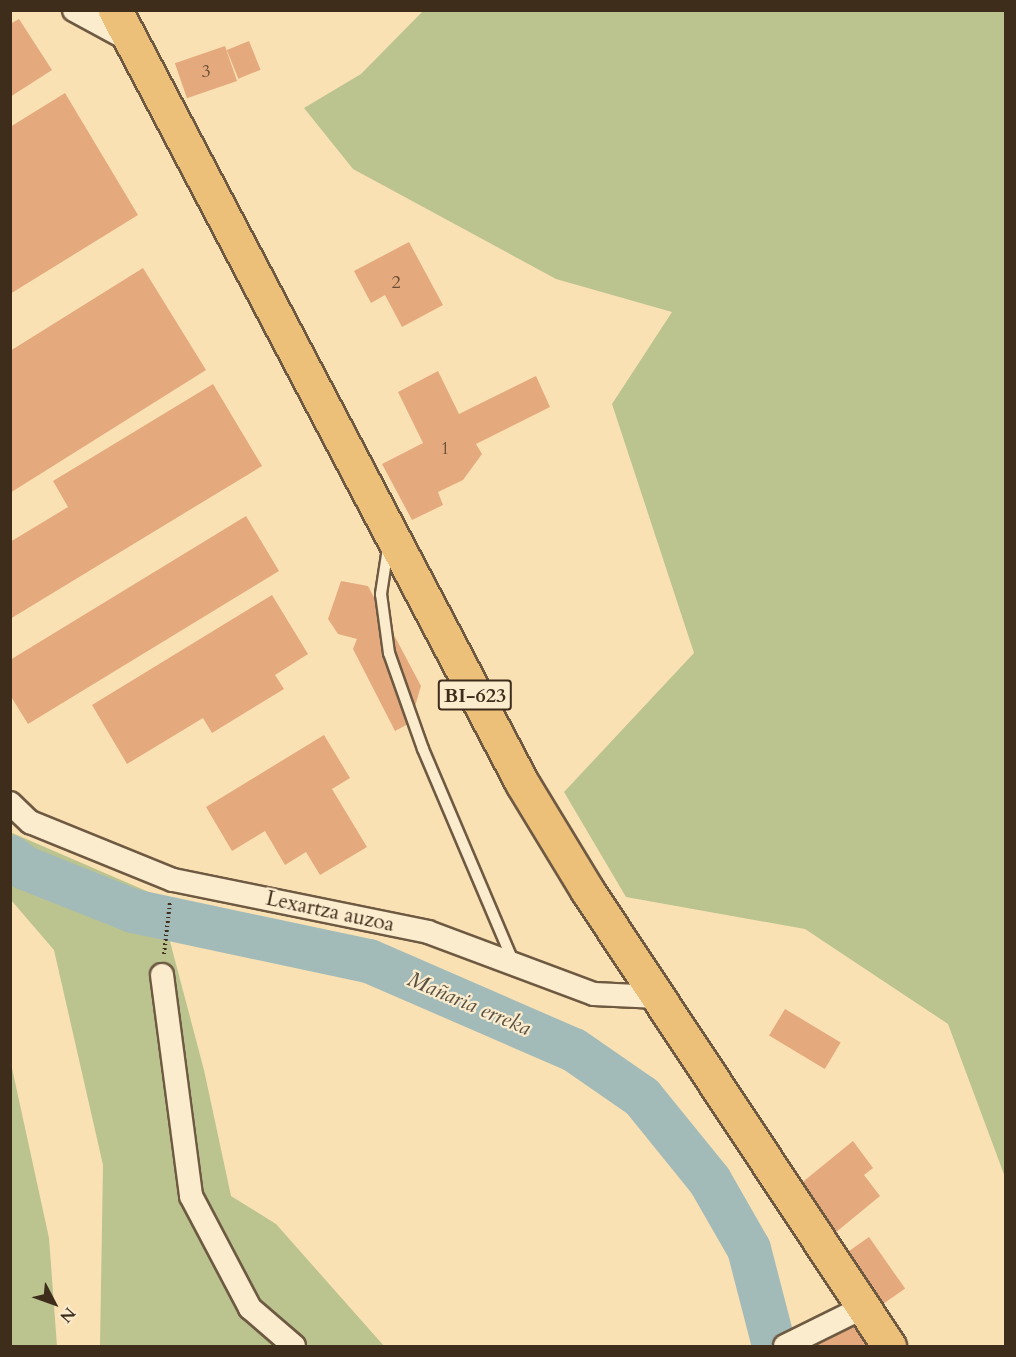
<!DOCTYPE html>
<meta charset="utf-8">
<style>
body{margin:0}
#map{position:relative;width:1016px;height:1357px;overflow:hidden;background:#fae1b4;font-family:Cardo,serif}
div>[style]{position:absolute}
[style*='--x']{left:calc(var(--x)*1px);top:calc(var(--y)*1px);width:calc(var(--w)*1px);rotate:calc(var(--a)*1deg)}
.green>*{inset:0;background:#bbc38f}
.river>*{height:44px;margin:-22px;padding:0 22px;transform-origin:22px;border-radius:22px;background:#a3bbb8}
.building>*{inset:0;background:#e4aa7e;transform-origin:0 0}
.path>*{height:4px;margin-top:-2px;transform-origin:0;background:repeating-linear-gradient(90deg,#3f2d1c 0 1.5px,transparent 0 4.5px)}
.roads{filter:drop-shadow(2px 0 #6e5a42) drop-shadow(-2px 0 #6e5a42) drop-shadow(0 2px #6e5a42) drop-shadow(0 -2px #6e5a42)}
.lane>*{height:10px;margin:-5px;padding:0 5px;transform-origin:5px;border-radius:5px;background:#fcecce}
.street>*{height:22px;margin:-11px;padding:0 11px;transform-origin:11px;border-radius:11px;background:#fcecce}
.primary>*{height:33px;margin:-16.5px;padding:0 16.5px;transform-origin:16.5px;border-radius:16.5px;background:#edc07a}
span{translate:-50% -50%;white-space:nowrap;text-align:center;line-height:1.15;-webkit-text-stroke:4.5px #fcecce;paint-order:stroke}
.number-label{font-size:18px;color:#684c34}
.number-label span{-webkit-text-stroke-width:0}
.shield-label span{padding:2px 4px;background:#fcecce;border:2px solid;border-radius:4px;-webkit-text-stroke-width:0}
.shield-label{font-size:20px;color:#3f2d1c;font-weight:700}
.street-label{font-size:21px;color:#3f2d1c}
.water-label{font-size:22px;color:#585043;font-style:italic}
.frame{position:absolute;inset:0;border:12px solid #3f2d1c;pointer-events:none}
.north{position:absolute;left:24px;top:1273px;width:60px;height:60px;-webkit-text-stroke:4px #fcecce;paint-order:stroke;rotate:131deg;font-size:16px;font-weight:700;line-height:24px;text-align:center;color:#3f2d1c}
.north::after{content:'';display:block;margin:auto;width:21px;height:27px;background:#3f2d1c;clip-path:polygon(50% 0,100% 100%,50% 72%,0 100%)}
</style>
<div id="map">
<div class="green">
<div style="clip-path:polygon(423px 11px,1005px 11px,1005px 1177px,948px 1024px,805px 929px,626px 897px,564px 792px,694px 653px,612px 404px,672px 312px,556px 279px,353px 169px,304px 108px,361px 74px)"></div>
<div style="clip-path:polygon(10px 832px,158px 896px,204px 1070px,231px 1196px,276px 1224px,384px 1346px,100px 1346px,103px 1165px,54px 950px,11px 900px)"></div>
<div style="clip-path:polygon(10px 1059px,49px 1238px,57px 1346px,11px 1346px)"></div>
</div>
<div class="river">
<div style="--x:10;--y:857;--w:19;--a:36"></div>
<div style="--x:25;--y:868;--w:116;--a:21.7"></div>
<div style="--x:133;--y:911;--w:241;--a:12"></div>
<div style="--x:369;--y:961;--w:223;--a:23.5"></div>
<div style="--x:574;--y:1050;--w:83;--a:34.7"></div>
<div style="--x:642;--y:1097;--w:108;--a:51"></div>
<div style="--x:710;--y:1181;--w:78;--a:60.2"></div>
<div style="--x:749;--y:1249;--w:100;--a:75.5"></div>
</div>
<div class="building">
<div style="clip-path:polygon(19px 19px,52px 70px,10px 97px,10px 24px)"></div>
<div style="left:249px;top:41px;width:31px;height:24px;rotate:68deg"></div>
<div style="left:225px;top:46px;width:37px;height:53px;rotate:71deg"></div>
<div style="clip-path:polygon(65px 93px,138px 215px,10px 294px,10px 127px)"></div>
<div style="clip-path:polygon(409px 242px,443px 305px,402px 327px,385px 295px,371px 303px,354px 271px)"></div>
<div style="clip-path:polygon(143px 268px,206px 370px,10px 493px,10px 351px)"></div>
<div style="clip-path:polygon(438px 371px,459px 414px,536px 376px,550px 407px,476px 444px,482px 454px,463px 480px,438px 492px,443px 505px,412px 520px,382px 464px,423px 443px,398px 392px)"></div>
<div style="clip-path:polygon(213px 384px,262px 466px,10px 619px,10px 542px,68px 507px,53px 481px)"></div>
<div style="clip-path:polygon(246px 516px,279px 571px,28px 724px,10px 695px,10px 660px)"></div>
<div style="clip-path:polygon(341px 581px,368px 586px,421px 686px,410px 723px,395px 731px,353px 649px,357px 639px,338px 634px,328px 619px)"></div>
<div style="clip-path:polygon(272px 595px,308px 654px,275px 675px,284px 689px,212px 733px,203px 718px,127px 764px,92px 705px)"></div>
<div style="clip-path:polygon(324px 735px,350px 778px,332px 789px,367px 847px,320px 875px,306px 852px,285px 865px,265px 831px,232px 851px,206px 807px)"></div>
<div style="left:785px;top:1009px;width:65px;height:31px;rotate:31deg"></div>
<div style="clip-path:polygon(853px 1141px,873px 1168px,864px 1175px,880px 1196px,835px 1233px,799px 1185px)"></div>
<div style="left:869px;top:1237px;width:63px;height:34px;rotate:55deg"></div>
<div style="clip-path:polygon(853px 1324px,866px 1346px,802px 1346px)"></div>
</div>
<div class="path">
<div style="--x:164;--y:954;--w:52;--a:-83.4"></div>
</div>
<div class="roads">
<div class="lane">
<div style="--x:388;--y:548;--w:47;--a:98.7"></div>
<div style="--x:381;--y:594;--w:60;--a:82.3"></div>
<div style="--x:389;--y:653;--w:102;--a:70.5"></div>
<div style="--x:423;--y:749;--w:233;--a:67"></div>
</div>
<div class="street">
<div style="--x:74;--y:10;--w:63;--a:28.6"></div>
<div style="--x:10;--y:803;--w:28;--a:44"></div>
<div style="--x:30;--y:822;--w:154;--a:22.1"></div>
<div style="--x:173;--y:880;--w:260;--a:11.5"></div>
<div style="--x:428;--y:932;--w:177;--a:20.5"></div>
<div style="--x:594;--y:994;--w:64;--a:2.7"></div>
<div style="--x:162;--y:975;--w:223;--a:82.5"></div>
<div style="--x:191;--y:1196;--w:127;--a:62.2"></div>
<div style="--x:250;--y:1308;--w:58;--a:40.8"></div>
<div style="--x:785;--y:1346;--w:88;--a:-26.3"></div>
</div>
<div class="primary">
<div style="--x:115;--y:10;--w:874;--a:62.23"></div>
<div style="--x:522;--y:783;--w:125;--a:58.7"></div>
<div style="--x:587;--y:890;--w:547;--a:56.48"></div>
</div>
</div>
<div class="number-label">
<span style="left:206px;top:72px">3</span>
<span style="left:396px;top:283px">2</span>
<span style="left:445px;top:449px">1</span>
</div>
<div class="shield-label">
<span style="left:475px;top:695px">BI-623</span>
</div>
<div class="street-label">
<span style="left:330px;top:912px;rotate:12deg">Lexartza auzoa</span>
</div>
<div class="water-label">
<span style="left:469px;top:1004px;rotate:23deg">Mañaria erreka</span>
</div>
<div class="frame"></div>
<div class="north">N</div>
</div>
